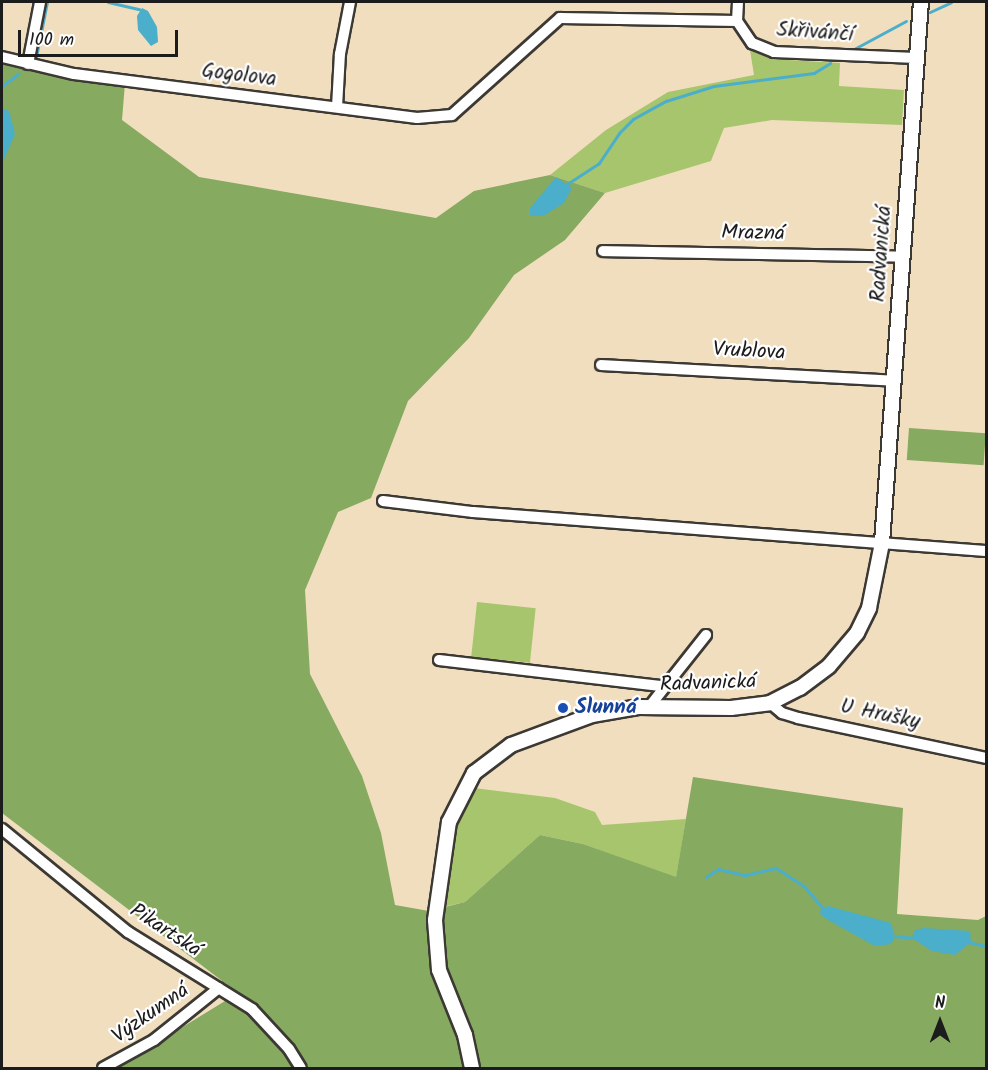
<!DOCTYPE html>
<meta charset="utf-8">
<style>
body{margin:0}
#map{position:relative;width:988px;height:1070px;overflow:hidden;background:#f1debf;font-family:Kalam,sans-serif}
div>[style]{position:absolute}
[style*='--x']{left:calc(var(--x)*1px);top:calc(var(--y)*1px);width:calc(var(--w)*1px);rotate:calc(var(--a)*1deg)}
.green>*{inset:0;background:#a7c56c;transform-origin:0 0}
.forest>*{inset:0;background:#85aa60;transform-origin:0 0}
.water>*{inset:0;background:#4baeca}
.stream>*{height:3px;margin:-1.5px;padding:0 1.5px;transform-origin:1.5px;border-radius:1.5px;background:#4baeca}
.roads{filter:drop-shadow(2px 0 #3c3934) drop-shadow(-2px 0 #3c3934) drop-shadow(0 2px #3c3934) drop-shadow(0 -2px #3c3934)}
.street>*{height:10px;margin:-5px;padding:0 5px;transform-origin:5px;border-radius:5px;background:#fff}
.secondary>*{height:14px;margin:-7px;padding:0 7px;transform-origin:7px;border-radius:7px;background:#fff}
.dots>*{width:16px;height:16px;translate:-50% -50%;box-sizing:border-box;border:3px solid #fff;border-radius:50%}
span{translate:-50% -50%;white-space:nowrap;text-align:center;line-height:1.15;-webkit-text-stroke:4.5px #fff;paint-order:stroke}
.street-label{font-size:21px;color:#1c1c1c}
.transit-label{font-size:21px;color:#164399;font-weight:700}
.left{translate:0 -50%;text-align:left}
.frame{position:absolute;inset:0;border:3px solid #1c1c1c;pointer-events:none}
.north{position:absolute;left:910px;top:992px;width:60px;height:60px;-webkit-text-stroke:4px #fff;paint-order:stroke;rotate:0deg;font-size:16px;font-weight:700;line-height:24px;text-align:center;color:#1c1c1c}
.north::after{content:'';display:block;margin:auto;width:21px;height:27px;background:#1c1c1c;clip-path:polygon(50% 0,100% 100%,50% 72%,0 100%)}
.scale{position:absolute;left:18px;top:30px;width:160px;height:27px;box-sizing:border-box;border:3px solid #1c1c1c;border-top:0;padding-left:8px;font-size:18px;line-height:21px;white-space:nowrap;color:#1c1c1c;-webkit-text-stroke:4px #fff;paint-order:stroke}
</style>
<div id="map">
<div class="green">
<div style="clip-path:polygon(750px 50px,772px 59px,840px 63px,839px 86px,904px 90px,902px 125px,772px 120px,724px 128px,711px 161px,605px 193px,550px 175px,606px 130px,668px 92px,754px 75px)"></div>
<div style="left:477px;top:602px;width:59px;height:55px;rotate:6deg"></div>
<div style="clip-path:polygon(474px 788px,555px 798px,595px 812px,602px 825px,686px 819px,676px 878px,583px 844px,540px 835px,465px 902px,443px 907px,455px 825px)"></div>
</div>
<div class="forest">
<div style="clip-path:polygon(2px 64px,71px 79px,125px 83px,122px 120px,199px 177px,436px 218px,474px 191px,550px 175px,605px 193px,565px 240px,514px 275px,469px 338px,408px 401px,371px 498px,338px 512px,305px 590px,310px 674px,362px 776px,381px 833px,395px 905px,429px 911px,465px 902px,540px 835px,583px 844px,676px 877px,693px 777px,903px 808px,897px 914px,978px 920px,986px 916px,986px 1068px,116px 1068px,238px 993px,2px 813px)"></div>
<div style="left:909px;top:428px;width:77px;height:32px;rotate:4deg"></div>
</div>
<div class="water">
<div style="clip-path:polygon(142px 8px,148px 11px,157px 27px,158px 42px,151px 46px,138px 30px,137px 16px)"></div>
<div style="clip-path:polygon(2px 108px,9px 111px,15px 134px,2px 164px)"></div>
<div style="clip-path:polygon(556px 177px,572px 188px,564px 203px,543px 216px,530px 216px,530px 208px)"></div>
<div style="clip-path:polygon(828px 906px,891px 923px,895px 937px,891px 944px,875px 946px,828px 920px,820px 914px,821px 908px)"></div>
<div style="clip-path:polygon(924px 928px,970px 931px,971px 942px,955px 955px,932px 951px,912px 938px,915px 930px)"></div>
</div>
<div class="stream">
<div style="--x:108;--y:2;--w:32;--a:13"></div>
<div style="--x:930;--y:12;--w:23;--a:-25"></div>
<div style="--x:854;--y:49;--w:59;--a:-28.3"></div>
<div style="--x:35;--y:62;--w:61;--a:-78.7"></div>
<div style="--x:2;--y:86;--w:21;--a:-37"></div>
<div style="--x:567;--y:184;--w:38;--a:-33"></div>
<div style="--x:599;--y:163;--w:36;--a:-56"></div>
<div style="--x:619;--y:133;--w:20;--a:-45"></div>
<div style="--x:633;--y:119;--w:38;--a:-29"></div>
<div style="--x:666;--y:101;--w:50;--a:-17.4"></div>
<div style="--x:714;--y:86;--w:101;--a:-7.4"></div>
<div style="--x:814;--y:73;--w:19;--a:-32"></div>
<div style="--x:706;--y:877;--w:14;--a:-34"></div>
<div style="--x:718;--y:869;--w:28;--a:13"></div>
<div style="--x:745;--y:875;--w:32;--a:-13"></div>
<div style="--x:776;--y:868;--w:33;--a:33"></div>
<div style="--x:804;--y:886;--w:30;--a:50"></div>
<div style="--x:893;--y:936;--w:23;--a:5"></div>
<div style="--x:968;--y:942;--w:18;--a:13"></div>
</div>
<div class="roads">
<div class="street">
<div style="--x:737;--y:21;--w:19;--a:-87"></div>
<div style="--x:2;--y:57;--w:74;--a:13.3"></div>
<div style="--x:74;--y:74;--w:346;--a:7.3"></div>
<div style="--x:417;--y:118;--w:35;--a:-5"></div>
<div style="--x:452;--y:115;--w:145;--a:-41.9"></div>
<div style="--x:560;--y:18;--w:177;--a:1"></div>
<div style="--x:737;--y:21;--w:27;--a:56"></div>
<div style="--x:752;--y:43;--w:24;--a:22"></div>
<div style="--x:774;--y:52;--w:142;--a:2.4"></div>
<div style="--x:28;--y:64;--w:63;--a:-79"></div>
<div style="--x:337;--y:107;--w:53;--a:-86.8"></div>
<div style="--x:340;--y:54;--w:53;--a:-79.1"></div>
<div style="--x:603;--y:251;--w:300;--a:1.1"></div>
<div style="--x:601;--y:365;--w:293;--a:3.1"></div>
<div style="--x:383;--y:501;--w:91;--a:7"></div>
<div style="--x:473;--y:512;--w:514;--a:4.35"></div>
<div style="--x:439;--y:660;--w:225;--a:6.7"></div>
<div style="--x:770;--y:703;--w:16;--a:40"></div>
<div style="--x:782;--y:713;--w:17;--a:17"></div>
<div style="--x:798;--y:718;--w:192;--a:12"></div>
<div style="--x:649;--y:707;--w:92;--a:-51.6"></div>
<div style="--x:2;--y:829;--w:163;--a:39.3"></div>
<div style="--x:128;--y:932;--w:146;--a:31.8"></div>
<div style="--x:252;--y:1009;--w:54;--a:47.2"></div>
<div style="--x:289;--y:1049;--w:22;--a:58"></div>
<div style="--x:103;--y:1068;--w:58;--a:-28.8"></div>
<div style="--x:154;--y:1040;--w:83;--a:-38.7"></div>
</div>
<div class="secondary">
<div style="--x:472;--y:1068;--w:34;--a:-102"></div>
<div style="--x:465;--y:1035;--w:70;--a:-111.8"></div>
<div style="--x:439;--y:970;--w:50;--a:-94.6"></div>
<div style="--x:435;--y:920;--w:99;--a:-81.9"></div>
<div style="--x:449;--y:822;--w:55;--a:-63"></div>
<div style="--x:474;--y:773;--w:46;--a:-37.1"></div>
<div style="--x:511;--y:745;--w:86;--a:-20.3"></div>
<div style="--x:592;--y:715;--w:48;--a:-9.7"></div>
<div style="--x:639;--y:707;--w:92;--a:0.6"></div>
<div style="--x:731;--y:708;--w:39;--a:-7"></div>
<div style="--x:770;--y:703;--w:34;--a:-27"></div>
<div style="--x:800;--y:688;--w:36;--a:-37"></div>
<div style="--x:829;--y:666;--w:43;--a:-49.7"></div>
<div style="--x:857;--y:633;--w:28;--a:-64"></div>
<div style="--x:869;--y:608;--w:66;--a:-78.7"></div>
<div style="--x:882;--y:543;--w:542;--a:-85.88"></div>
</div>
</div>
<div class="dots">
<div style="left:563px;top:708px;background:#1a4fb4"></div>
</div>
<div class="street-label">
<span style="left:815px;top:33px;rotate:4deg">Skřivánčí</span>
<span style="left:239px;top:76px;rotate:7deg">Gogolova</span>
<span style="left:753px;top:234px;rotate:1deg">Mrazná</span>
<span style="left:882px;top:254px;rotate:-86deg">Radvanická</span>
<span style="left:749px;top:352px;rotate:3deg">Vrublova</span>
<span style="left:708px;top:684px;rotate:-2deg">Radvanická</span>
<span style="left:880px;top:715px;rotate:12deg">U Hrušky</span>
<span style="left:165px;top:931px;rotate:33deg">Pikartská</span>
<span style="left:151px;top:1014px;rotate:-35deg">Výzkumná</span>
</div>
<div class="transit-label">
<span class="left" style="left:575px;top:708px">Slunná</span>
</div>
<div class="frame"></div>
<div class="north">N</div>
<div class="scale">100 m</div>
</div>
